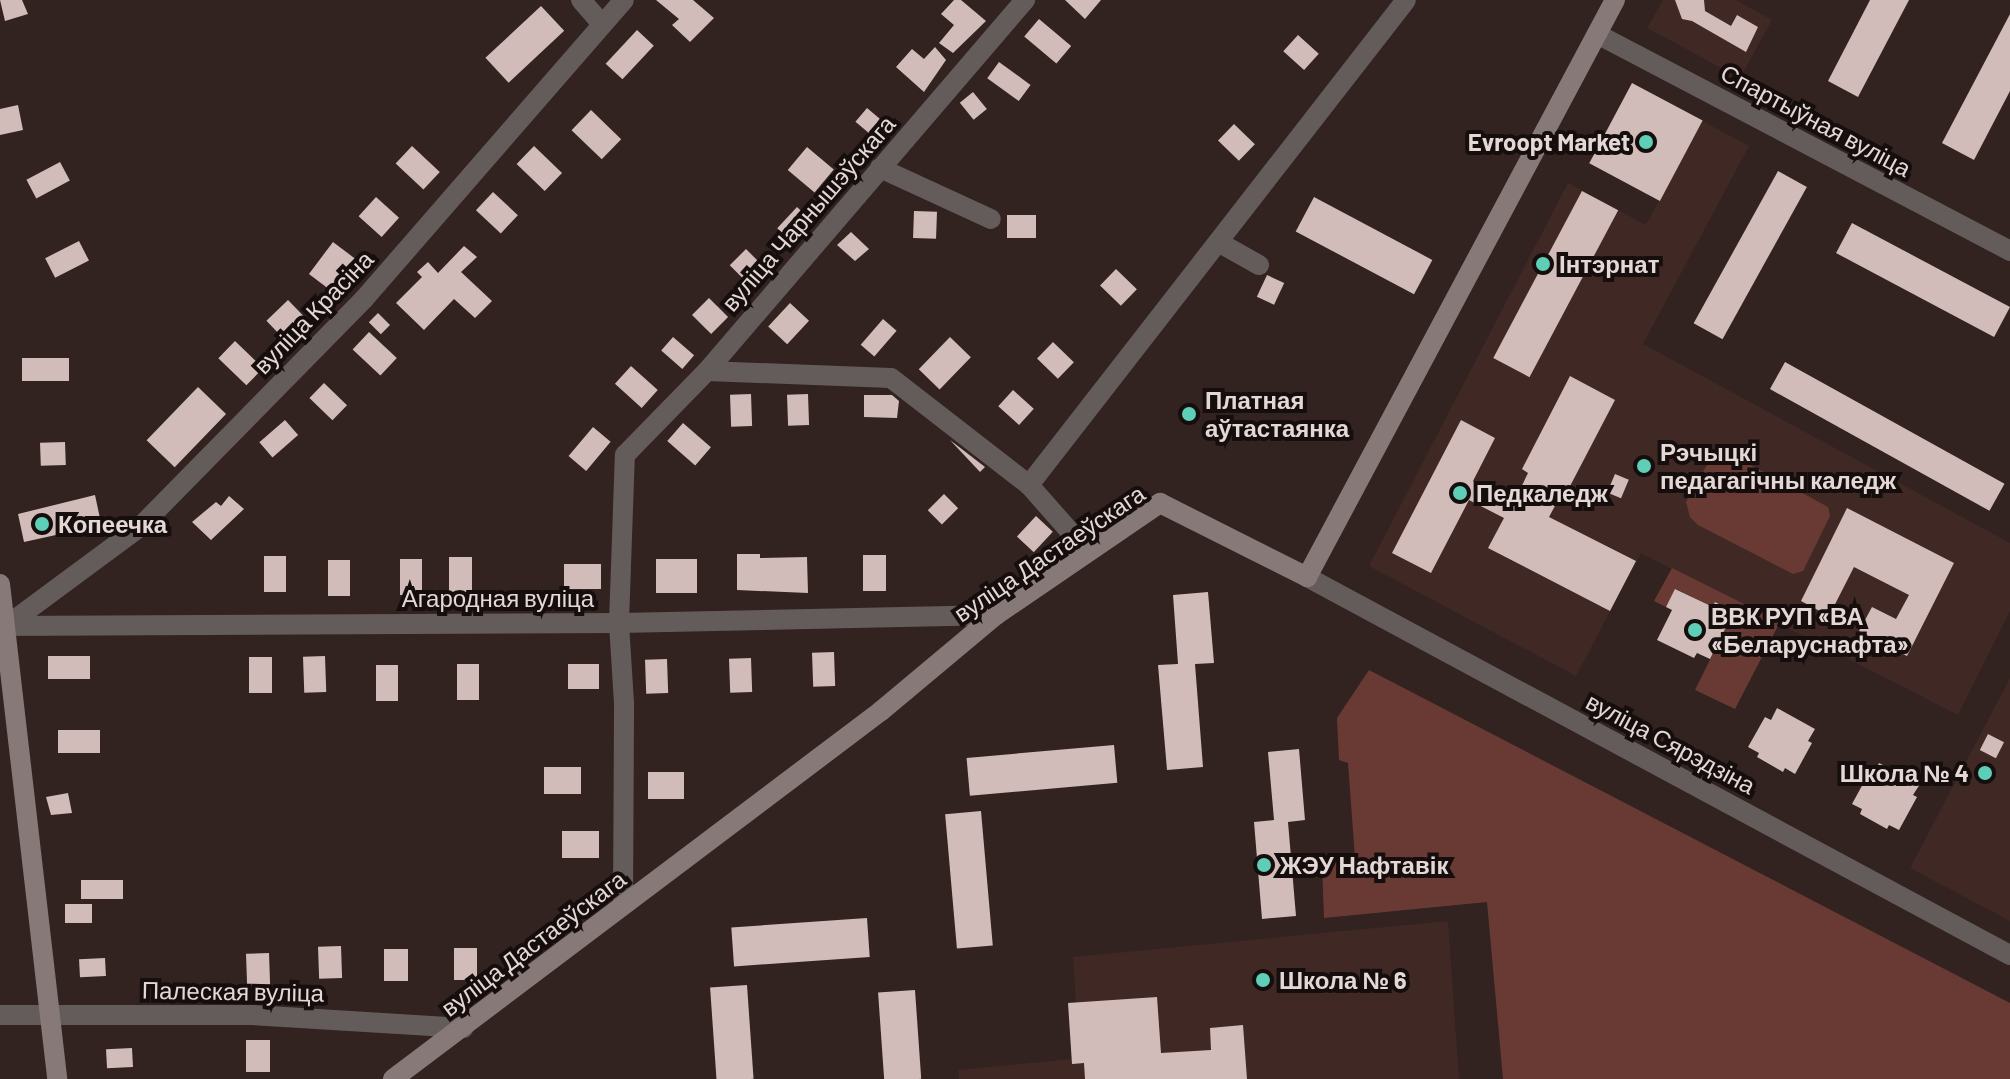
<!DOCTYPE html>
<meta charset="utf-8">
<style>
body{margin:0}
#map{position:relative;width:2010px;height:1079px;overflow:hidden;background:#322220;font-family:Barlow,sans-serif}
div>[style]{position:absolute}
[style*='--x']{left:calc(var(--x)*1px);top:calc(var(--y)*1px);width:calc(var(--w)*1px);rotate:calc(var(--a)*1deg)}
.built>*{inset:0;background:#402825}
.green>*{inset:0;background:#693a34}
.building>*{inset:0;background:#d2bcb9;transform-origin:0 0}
.street>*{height:20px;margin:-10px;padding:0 10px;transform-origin:10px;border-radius:10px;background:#645c5a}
.secondary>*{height:20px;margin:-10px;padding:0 10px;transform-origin:10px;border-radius:10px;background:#877977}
.dots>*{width:22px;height:22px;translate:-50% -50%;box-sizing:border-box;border:4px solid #150e0d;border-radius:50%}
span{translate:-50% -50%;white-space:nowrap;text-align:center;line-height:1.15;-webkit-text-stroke:8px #150e0d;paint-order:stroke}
.street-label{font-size:24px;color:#e4d8d6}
.poi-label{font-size:24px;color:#e4d8d6;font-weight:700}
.right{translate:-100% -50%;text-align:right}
.left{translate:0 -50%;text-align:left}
</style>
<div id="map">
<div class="built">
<div style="clip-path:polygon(1663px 0,1736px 0,1772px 20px,1740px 78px,1647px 28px)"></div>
<div style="clip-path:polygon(1702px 121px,1749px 146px,1643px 344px,2010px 543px,2010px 611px,1958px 715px,1641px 553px,1576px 676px,1369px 566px,1568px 183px,1646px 225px)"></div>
<div style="clip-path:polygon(2010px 678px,2010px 921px,1910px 868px)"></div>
<div style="clip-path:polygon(1448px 921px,1459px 1079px,959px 1079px,958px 1070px,1072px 1059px,1068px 1003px,1076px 1002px,1073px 957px)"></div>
</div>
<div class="green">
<div style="clip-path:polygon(1715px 451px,1725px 451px,1828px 507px,1830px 516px,1803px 571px,1793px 574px,1698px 525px,1690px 517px,1686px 502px)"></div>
<div style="clip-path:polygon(1672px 568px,1780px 622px,1735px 709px,1695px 690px,1734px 611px,1716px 602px,1713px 607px,1676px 589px,1666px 607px,1654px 601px)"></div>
<div style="clip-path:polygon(1369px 670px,2010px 1003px,2010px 1079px,1503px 1079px,1487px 902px,1324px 918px,1322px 865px,1355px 858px,1348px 763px,1339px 760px,1337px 718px)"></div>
</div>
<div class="building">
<div style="clip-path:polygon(0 0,22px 0,28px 14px,5px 21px)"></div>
<div style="clip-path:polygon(656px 0,693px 0,714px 18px,690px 42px,672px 25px,679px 19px)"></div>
<div style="clip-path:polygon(954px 0,961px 0,986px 21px,953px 53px,939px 43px,954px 25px,941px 14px)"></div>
<div style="clip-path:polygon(1065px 0,1101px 0,1085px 19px)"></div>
<div style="clip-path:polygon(1675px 0,1704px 0,1705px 11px,1731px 26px,1737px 15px,1758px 27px,1746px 52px,1692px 21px,1682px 19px)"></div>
<div style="clip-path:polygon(1870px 0,1909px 0,1858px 97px,1828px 81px)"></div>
<div style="left:541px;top:6px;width:34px;height:76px;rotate:47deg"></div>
<div style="clip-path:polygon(2010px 14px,2010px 91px,1974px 160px,1942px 143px)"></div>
<div style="left:1039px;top:19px;width:42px;height:23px;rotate:40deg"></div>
<div style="left:637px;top:30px;width:23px;height:46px;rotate:43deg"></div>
<div style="left:1298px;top:35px;width:28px;height:22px;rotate:42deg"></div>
<div style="clip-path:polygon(935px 47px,946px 60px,924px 92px,896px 67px,912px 49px,924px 59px)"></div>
<div style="left:999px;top:62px;width:39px;height:20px;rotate:36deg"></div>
<div style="left:1632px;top:83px;width:80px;height:91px;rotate:28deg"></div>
<div style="left:973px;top:92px;width:22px;height:17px;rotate:51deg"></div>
<div style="clip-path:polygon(18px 105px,23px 130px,0 135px,0 109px)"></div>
<div style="left:867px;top:108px;width:31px;height:18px;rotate:40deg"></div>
<div style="left:591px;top:110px;width:42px;height:28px;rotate:44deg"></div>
<div style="left:1234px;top:124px;width:29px;height:23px;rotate:44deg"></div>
<div style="left:412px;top:146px;width:38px;height:24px;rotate:43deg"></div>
<div style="left:534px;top:146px;width:39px;height:25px;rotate:44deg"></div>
<div style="left:807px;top:147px;width:35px;height:30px;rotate:40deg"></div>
<div style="left:60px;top:162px;width:21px;height:38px;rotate:62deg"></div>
<div style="left:1778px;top:171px;width:33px;height:174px;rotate:29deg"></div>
<div style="left:1582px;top:191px;width:41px;height:189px;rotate:28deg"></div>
<div style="left:493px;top:192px;width:34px;height:25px;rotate:43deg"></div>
<div style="left:376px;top:197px;width:31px;height:26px;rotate:42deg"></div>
<div style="left:1314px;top:197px;width:134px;height:39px;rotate:28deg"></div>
<div style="left:797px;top:207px;width:19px;height:29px;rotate:43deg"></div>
<div style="left:914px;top:211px;width:23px;height:27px;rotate:2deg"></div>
<div style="left:1007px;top:215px;width:29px;height:23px"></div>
<div style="left:1852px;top:223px;width:179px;height:34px;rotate:28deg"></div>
<div style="clip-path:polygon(851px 232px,869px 249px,855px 261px,837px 245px)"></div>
<div style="left:79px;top:241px;width:22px;height:38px;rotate:63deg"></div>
<div style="left:333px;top:242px;width:34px;height:40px;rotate:37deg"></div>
<div style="clip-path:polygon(464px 246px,477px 257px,461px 272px,492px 301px,475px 318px,454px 299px,424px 330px,396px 303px,422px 277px,417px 272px,428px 262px,438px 273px)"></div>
<div style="left:746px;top:249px;width:33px;height:23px;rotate:45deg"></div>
<div style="left:1116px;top:269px;width:29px;height:23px;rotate:44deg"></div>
<div style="left:1267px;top:275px;width:19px;height:24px;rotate:25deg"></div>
<div style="left:709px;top:298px;width:27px;height:24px;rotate:45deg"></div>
<div style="left:288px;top:300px;width:30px;height:30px;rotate:46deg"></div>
<div style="left:790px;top:303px;width:26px;height:32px;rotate:43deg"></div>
<div style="left:378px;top:313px;width:17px;height:13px;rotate:45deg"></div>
<div style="left:883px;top:319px;width:18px;height:34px;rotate:41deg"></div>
<div style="left:369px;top:332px;width:38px;height:24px;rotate:43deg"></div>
<div style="left:673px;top:337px;width:28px;height:18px;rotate:41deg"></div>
<div style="left:950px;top:337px;width:29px;height:45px;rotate:44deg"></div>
<div style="left:235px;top:341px;width:39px;height:24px;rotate:44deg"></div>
<div style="left:1053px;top:342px;width:29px;height:23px;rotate:44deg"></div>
<div style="left:69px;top:358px;width:23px;height:47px;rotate:90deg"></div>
<div style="left:1785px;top:362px;width:251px;height:31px;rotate:29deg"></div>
<div style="left:631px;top:366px;width:36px;height:24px;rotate:42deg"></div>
<div style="clip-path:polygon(1570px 376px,1615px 400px,1568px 490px,1564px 489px,1549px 517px,1636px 561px,1610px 611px,1488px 548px,1504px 518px,1469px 500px,1431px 573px,1392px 553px,1461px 420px,1495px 438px,1473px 481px,1514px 502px,1528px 473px,1522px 469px)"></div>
<div style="left:324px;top:383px;width:32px;height:21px;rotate:44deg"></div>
<div style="left:198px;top:387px;width:39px;height:74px;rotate:44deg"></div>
<div style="left:1013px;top:390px;width:28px;height:22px;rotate:42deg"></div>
<div style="left:751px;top:394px;width:32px;height:21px;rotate:88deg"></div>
<div style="left:808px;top:394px;width:31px;height:21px;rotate:88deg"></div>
<div style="clip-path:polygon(864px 395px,892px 395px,899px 401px,897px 418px,864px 417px)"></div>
<div style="left:285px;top:420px;width:20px;height:34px;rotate:49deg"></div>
<div style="left:683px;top:423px;width:37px;height:24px;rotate:41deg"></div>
<div style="left:593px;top:427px;width:23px;height:38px;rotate:40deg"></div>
<div style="clip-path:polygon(950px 440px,985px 467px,980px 472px)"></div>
<div style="left:65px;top:442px;width:23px;height:25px;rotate:88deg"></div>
<div style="left:1615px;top:474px;width:15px;height:20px;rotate:23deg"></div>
<div style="left:944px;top:494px;width:20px;height:23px;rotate:45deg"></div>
<div style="clip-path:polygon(95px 495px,101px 523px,64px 529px,65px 533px,24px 542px,18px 514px)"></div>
<div style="clip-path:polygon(229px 496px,244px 509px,211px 540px,192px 522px,216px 502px,221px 506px)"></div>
<div style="clip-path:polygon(1847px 508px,1954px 563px,1907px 656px,1859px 631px,1872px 607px,1896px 619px,1909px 595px,1854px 567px,1829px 616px,1801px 601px)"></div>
<div style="left:1036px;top:516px;width:23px;height:28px;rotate:43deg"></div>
<div style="clip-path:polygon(737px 554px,760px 554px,760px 558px,807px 557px,808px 593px,737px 590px)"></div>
<div style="left:863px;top:555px;width:23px;height:36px"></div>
<div style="left:264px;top:556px;width:22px;height:36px"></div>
<div style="left:449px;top:557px;width:23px;height:36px"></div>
<div style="left:400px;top:559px;width:22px;height:36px"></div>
<div style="left:697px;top:559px;width:34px;height:41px;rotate:90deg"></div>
<div style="left:328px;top:560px;width:22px;height:36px"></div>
<div style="left:564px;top:564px;width:37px;height:25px"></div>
<div style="clip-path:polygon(1675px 589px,1713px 607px,1715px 602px,1734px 611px,1710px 659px,1697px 653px,1694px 658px,1657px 640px,1672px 610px,1666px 607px)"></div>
<div style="clip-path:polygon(1208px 592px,1214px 663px,1195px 664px,1203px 767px,1167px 770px,1158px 665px,1178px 664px,1173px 595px)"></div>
<div style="left:834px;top:652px;width:34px;height:22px;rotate:88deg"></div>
<div style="left:48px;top:656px;width:42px;height:23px"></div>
<div style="left:325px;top:656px;width:36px;height:22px;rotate:88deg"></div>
<div style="left:249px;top:657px;width:23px;height:36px"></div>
<div style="left:751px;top:658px;width:34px;height:22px;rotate:88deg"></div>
<div style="left:667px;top:659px;width:34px;height:22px;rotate:88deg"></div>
<div style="left:457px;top:664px;width:22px;height:36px"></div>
<div style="left:599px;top:664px;width:25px;height:31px;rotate:90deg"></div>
<div style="left:376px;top:665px;width:22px;height:36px"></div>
<div style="clip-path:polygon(1777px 708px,1815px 729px,1808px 741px,1812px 743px,1795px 774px,1785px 768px,1783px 772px,1757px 757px,1759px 753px,1748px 747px,1765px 717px,1771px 720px)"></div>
<div style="left:58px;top:730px;width:42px;height:23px"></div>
<div style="left:1988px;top:734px;width:18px;height:18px;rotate:27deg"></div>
<div style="left:1114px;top:745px;width:38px;height:148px;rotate:85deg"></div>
<div style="clip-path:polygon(1299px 749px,1305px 820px,1288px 822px,1296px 916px,1262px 919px,1254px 822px,1274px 820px,1268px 752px)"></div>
<div style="clip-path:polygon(1879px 763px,1920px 784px,1913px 795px,1917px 797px,1899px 830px,1889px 825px,1887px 829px,1860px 814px,1862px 809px,1852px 804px,1870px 771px,1874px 773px)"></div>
<div style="left:544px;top:767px;width:37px;height:27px"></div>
<div style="left:648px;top:772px;width:36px;height:27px"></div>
<div style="clip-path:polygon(68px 793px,72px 813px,51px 815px,46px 797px)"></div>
<div style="left:981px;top:811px;width:135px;height:36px;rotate:85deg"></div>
<div style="left:562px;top:831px;width:37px;height:27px"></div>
<div style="left:81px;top:880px;width:42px;height:19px"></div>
<div style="left:92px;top:904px;width:19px;height:27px;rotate:90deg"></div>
<div style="left:867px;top:918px;width:39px;height:136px;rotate:86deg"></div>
<div style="left:341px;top:946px;width:32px;height:23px;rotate:88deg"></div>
<div style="left:454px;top:948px;width:23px;height:32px"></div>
<div style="left:408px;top:949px;width:32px;height:24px;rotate:90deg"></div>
<div style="left:269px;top:953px;width:32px;height:23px;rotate:88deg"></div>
<div style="left:105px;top:958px;width:18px;height:26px;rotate:87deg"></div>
<div style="left:747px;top:985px;width:94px;height:37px;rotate:86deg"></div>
<div style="left:915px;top:990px;width:89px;height:37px;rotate:86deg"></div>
<div style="clip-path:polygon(1157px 997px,1161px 1053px,1211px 1050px,1210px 1028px,1243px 1025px,1247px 1079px,1085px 1079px,1084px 1063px,1072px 1064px,1068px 1003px)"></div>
<div style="left:270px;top:1040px;width:32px;height:24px;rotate:90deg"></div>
<div style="left:132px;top:1048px;width:19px;height:26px;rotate:87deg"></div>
</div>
<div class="street">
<div style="--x:581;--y:0;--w:32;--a:49"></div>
<div style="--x:1597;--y:34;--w:467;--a:27.7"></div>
<div style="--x:880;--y:168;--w:122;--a:24.7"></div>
<div style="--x:1218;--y:242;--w:47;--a:29.3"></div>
<div style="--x:707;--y:371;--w:184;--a:2.2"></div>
<div style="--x:891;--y:378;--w:175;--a:37.8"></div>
<div style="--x:1029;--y:485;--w:89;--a:48.6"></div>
<div style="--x:1029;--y:485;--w:614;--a:-52.14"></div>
<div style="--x:1307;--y:577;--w:798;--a:28.27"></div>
<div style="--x:0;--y:626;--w:619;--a:-0.28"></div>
<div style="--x:619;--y:623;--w:377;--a:-1.2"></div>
<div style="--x:6;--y:626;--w:167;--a:-36.5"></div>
<div style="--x:140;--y:527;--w:320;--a:-45.5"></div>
<div style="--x:364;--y:299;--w:396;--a:-49"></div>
<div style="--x:623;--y:905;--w:202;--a:-89.7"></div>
<div style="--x:624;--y:703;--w:80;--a:-93.6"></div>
<div style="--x:619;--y:623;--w:168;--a:-88"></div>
<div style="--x:625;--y:455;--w:117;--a:-45.7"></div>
<div style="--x:707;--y:371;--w:489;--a:-49.4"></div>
<div style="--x:0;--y:1015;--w:252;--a:0"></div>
<div style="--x:252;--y:1015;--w:212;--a:3.5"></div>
</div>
<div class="secondary">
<div style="--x:0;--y:584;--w:498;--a:83.4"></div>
<div style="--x:393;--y:1079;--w:611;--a:-37.02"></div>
<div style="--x:881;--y:711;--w:150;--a:-39.9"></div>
<div style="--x:996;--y:615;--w:199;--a:-34.3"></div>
<div style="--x:1160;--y:503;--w:165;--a:26.7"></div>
<div style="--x:1307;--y:577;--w:654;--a:-61.91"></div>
</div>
<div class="dots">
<div style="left:1646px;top:142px;background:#5eceb7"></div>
<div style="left:1543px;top:264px;background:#5eceb7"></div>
<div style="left:1189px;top:414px;background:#5eceb7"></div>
<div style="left:1644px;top:466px;background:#5eceb7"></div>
<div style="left:1460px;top:493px;background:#5eceb7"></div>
<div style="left:42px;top:524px;background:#5eceb7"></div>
<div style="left:1695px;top:630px;background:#5eceb7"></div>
<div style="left:1985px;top:773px;background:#5eceb7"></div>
<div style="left:1264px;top:865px;background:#5eceb7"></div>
<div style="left:1263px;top:980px;background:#5eceb7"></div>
</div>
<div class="street-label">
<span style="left:1816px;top:120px;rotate:28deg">Спартыўная вуліца</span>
<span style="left:808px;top:213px;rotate:-49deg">вуліца Чарнышэўскага</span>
<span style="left:313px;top:312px;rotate:-46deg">вуліца Красіна</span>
<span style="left:1049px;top:553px;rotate:-34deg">вуліца Дастаеўскага</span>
<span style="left:498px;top:598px">Агародная вуліца</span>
<span style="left:1671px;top:743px;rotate:28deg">вуліца Сярэдзіна</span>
<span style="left:533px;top:943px;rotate:-37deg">вуліца Дастаеўскага</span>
<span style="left:233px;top:991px;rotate:1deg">Палеская вуліца</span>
</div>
<div class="poi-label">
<span class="right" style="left:1630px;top:142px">Evroopt Market</span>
<span class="left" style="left:1559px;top:264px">Інтэрнат</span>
<span class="left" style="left:1205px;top:414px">Платная<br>аўтастаянка</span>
<span class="left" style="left:1660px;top:466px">Рэчыцкі<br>педагагічны каледж</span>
<span class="left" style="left:1476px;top:493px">Педкаледж</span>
<span class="left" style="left:58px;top:524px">Копеечка</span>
<span class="left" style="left:1711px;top:630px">ВВК РУП «ВА<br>«Беларуснафта»</span>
<span class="right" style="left:1969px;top:773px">Школа № 4</span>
<span class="left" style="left:1280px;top:865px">ЖЭУ Нафтавік</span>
<span class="left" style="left:1279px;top:980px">Школа № 6</span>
</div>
</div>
